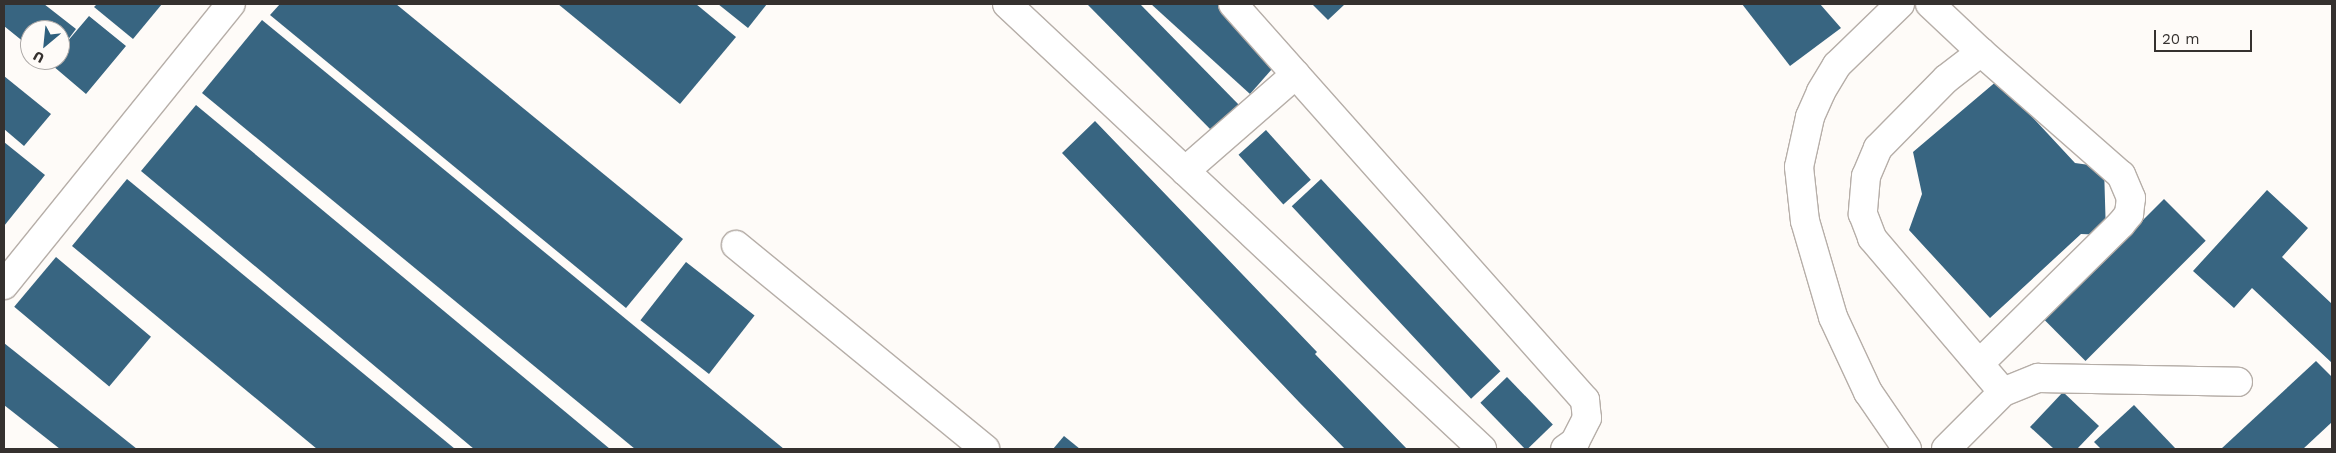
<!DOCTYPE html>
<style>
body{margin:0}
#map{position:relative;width:2336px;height:453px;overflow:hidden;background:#fefbf8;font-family:"Work Sans",sans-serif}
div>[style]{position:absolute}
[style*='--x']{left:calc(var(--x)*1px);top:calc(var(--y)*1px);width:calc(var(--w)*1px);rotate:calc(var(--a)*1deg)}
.building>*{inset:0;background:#386581;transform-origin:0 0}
.roads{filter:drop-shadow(1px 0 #b6aea8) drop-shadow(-1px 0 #b6aea8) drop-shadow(0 1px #b6aea8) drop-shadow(0 -1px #b6aea8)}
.minor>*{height:28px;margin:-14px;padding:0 14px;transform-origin:14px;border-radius:14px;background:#fff}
span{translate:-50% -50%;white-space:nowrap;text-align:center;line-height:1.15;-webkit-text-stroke:5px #fefbf8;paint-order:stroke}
.frame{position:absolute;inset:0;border:5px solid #35312f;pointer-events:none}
.north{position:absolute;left:20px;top:20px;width:50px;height:50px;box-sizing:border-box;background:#fefbf8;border:1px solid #aeaaa8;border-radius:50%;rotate:208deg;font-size:14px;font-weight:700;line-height:20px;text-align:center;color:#35312f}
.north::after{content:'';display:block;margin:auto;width:18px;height:22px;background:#2f607e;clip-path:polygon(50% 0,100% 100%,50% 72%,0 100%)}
.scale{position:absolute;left:2154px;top:30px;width:98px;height:22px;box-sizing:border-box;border:2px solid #35312f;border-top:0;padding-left:6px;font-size:15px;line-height:18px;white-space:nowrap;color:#35312f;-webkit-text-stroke:4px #fefbf8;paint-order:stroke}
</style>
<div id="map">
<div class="building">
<div style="clip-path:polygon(4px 4px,44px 4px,76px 29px,61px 49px,89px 16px,126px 46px,86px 94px,46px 60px,60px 60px,60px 30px,30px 30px,30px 47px,4px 26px)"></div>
<div style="clip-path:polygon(97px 4px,162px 4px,133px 39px,94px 7px)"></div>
<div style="clip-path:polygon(280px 4px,396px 4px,683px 239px,626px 308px,270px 15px)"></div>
<div style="clip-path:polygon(558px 4px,696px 4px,736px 37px,680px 104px)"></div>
<div style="clip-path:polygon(718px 4px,767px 4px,748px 28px)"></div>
<div style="clip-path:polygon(1087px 4px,1140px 4px,1241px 107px,1214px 133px)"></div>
<div style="clip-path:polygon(1151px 4px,1219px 4px,1280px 60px,1250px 94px)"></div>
<div style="clip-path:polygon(1312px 4px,1345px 4px,1328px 20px)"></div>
<div style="clip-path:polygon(1742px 4px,1820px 4px,1841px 28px,1790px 66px)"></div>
<div style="clip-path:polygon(262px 20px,784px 449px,635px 449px,202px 93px)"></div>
<div style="clip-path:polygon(4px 76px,51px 114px,24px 146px,4px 129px)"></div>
<div style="clip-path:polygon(1998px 80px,2075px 163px,2104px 167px,2106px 235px,2081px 234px,1990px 318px,1909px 230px,1922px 194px,1913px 152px)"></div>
<div style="clip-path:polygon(196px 105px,610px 449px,474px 449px,141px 171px)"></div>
<div style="clip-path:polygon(1095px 121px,1317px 352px,1315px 354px,1407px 449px,1345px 449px,1299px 402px,1062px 153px)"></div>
<div style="left:1266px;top:130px;width:67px;height:37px;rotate:48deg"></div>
<div style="clip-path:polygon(4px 142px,45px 175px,4px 226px)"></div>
<div style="clip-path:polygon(127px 179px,455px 449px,317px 449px,72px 246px)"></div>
<div style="left:1321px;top:179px;width:263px;height:40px;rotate:47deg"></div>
<div style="clip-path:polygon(2267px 190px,2308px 228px,2282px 257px,2332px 304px,2332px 363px,2252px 288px,2234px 308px,2193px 271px)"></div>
<div style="left:2164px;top:199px;width:59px;height:170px;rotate:45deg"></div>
<div style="left:56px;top:257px;width:124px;height:65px;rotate:40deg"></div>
<div style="left:686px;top:262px;width:87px;height:74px;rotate:38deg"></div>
<div style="clip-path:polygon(4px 343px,137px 449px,60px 449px,4px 405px)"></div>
<div style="clip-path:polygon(2316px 361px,2332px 377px,2332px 422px,2303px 449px,2221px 449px)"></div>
<div style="left:1507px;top:377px;width:66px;height:37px;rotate:46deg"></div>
<div style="clip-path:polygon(2063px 392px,2099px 426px,2077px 449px,2054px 449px,2030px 427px)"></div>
<div style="clip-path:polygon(2134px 405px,2176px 449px,2101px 449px,2094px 442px)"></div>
<div style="clip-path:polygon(1064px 436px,1080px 449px,1053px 449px)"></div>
</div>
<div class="roads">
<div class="minor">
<div style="--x:1007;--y:4;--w:651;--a:43.13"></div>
<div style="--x:1233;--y:4;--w:530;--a:48.37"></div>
<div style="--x:1585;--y:400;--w:18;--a:84"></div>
<div style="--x:1587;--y:418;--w:27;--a:117"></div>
<div style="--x:1575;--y:442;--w:12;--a:145"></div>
<div style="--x:1900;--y:4;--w:88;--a:135.9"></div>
<div style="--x:1837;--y:65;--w:31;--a:121"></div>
<div style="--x:1821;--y:92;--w:27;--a:114"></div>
<div style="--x:1810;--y:117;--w:51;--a:102.4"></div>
<div style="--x:1799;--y:167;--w:54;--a:83.7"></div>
<div style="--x:1805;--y:221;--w:100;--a:73.7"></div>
<div style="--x:1833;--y:317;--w:83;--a:65"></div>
<div style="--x:1868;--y:392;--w:69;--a:55.6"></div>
<div style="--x:1930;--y:4;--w:70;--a:43.3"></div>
<div style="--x:1185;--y:171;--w:147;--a:-41.1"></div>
<div style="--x:736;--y:245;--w:322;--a:39.3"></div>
<div style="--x:4;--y:285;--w:361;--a:-51.1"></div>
<div style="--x:1980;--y:363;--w:198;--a:-44.6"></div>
<div style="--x:2121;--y:224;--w:13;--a:-51"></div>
<div style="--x:2129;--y:214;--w:16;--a:-83"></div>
<div style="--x:2131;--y:198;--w:25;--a:-113"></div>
<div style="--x:2121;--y:175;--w:186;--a:-138.7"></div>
<div style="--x:1981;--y:52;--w:44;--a:142.4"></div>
<div style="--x:1946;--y:79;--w:97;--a:134.6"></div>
<div style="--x:1878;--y:148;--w:30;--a:113"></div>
<div style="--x:1866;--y:176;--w:38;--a:95"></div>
<div style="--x:1863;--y:214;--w:26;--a:69"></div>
<div style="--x:1872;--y:238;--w:202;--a:49.6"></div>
<div style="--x:1946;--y:449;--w:81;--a:-45"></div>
<div style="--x:2003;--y:392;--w:38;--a:-22"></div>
<div style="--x:2038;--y:378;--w:200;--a:1.1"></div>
</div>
</div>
<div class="frame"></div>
<div class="north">U</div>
<div class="scale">20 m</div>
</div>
